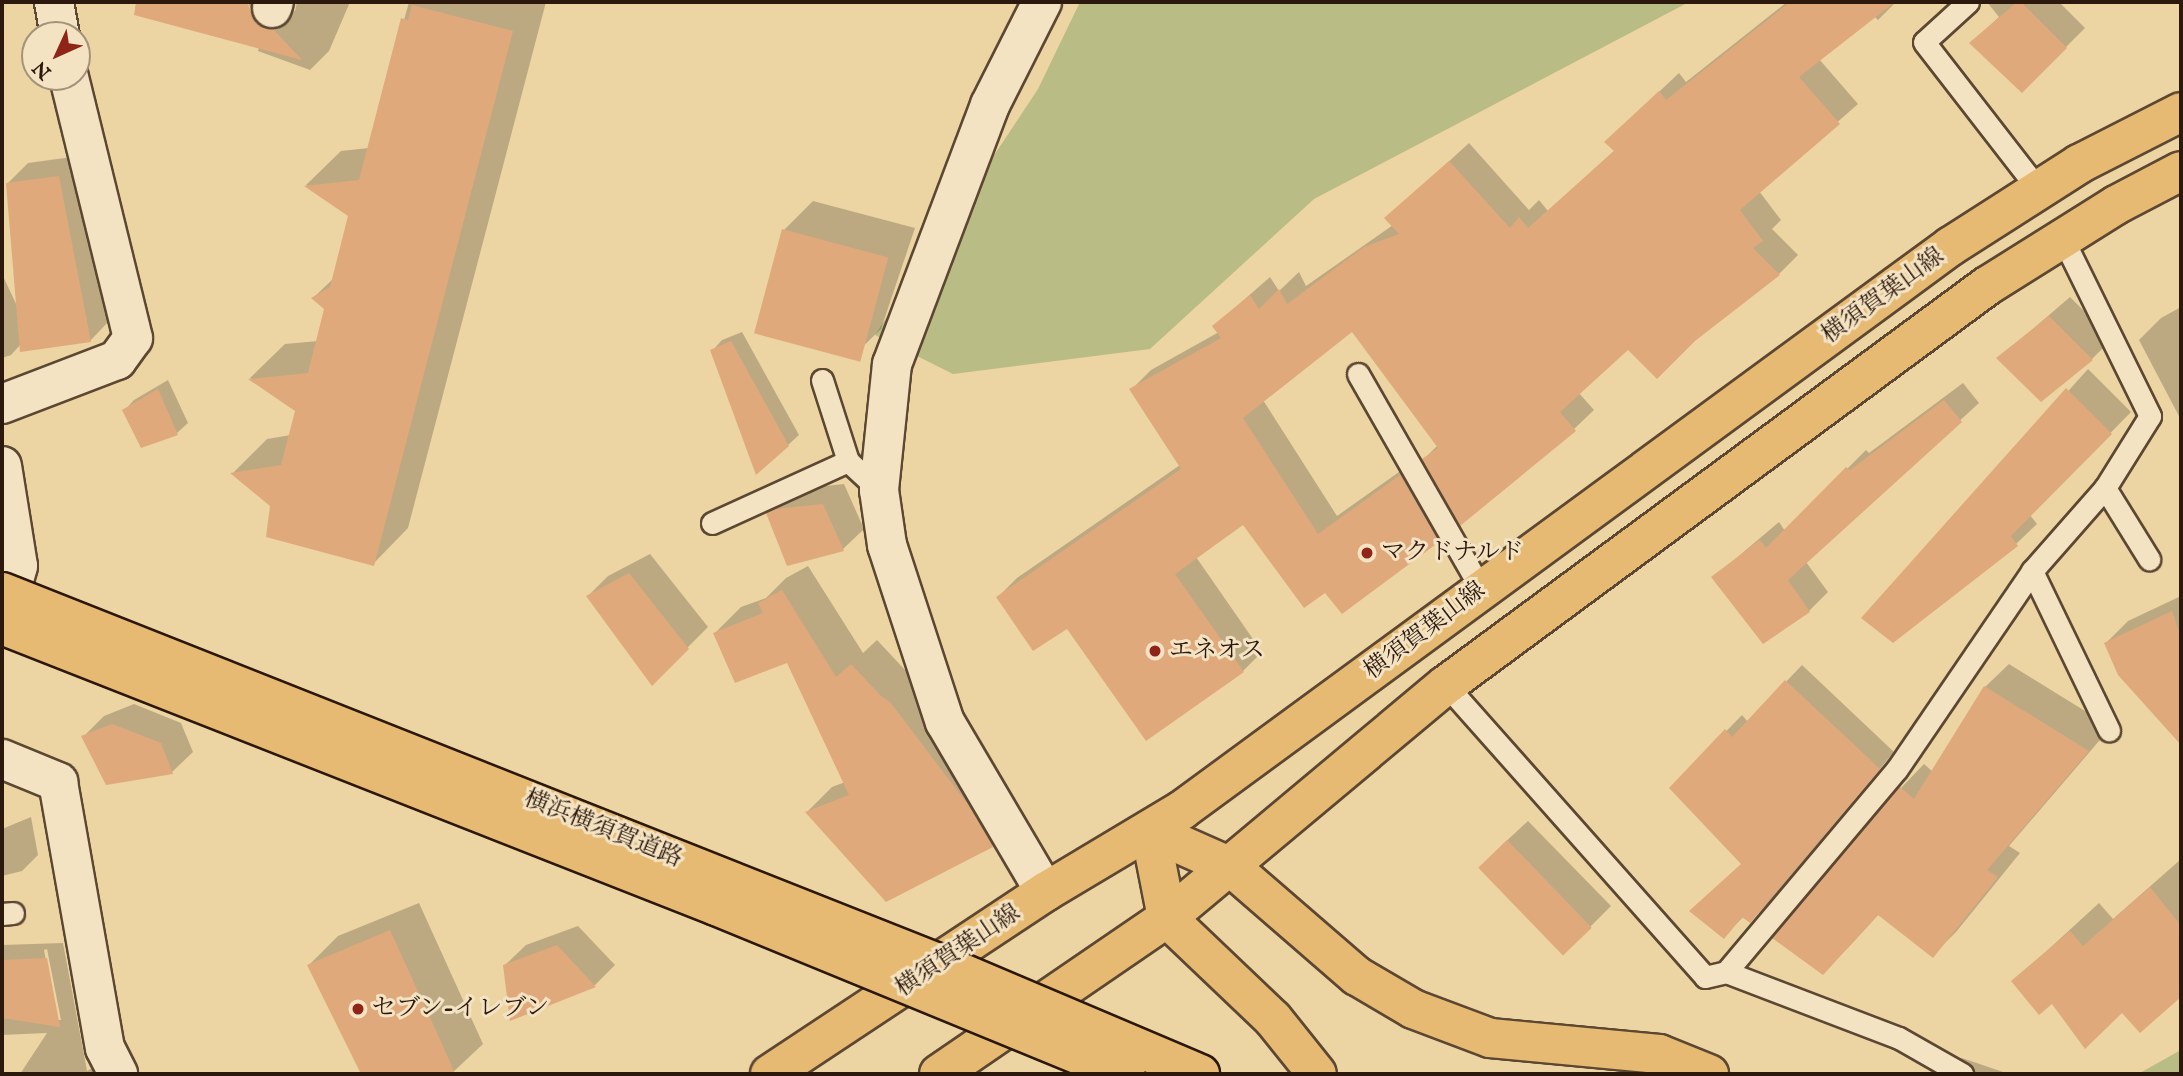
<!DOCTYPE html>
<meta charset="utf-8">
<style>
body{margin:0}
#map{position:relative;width:2183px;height:1076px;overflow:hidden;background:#ecd4a3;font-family:"IM FELL English","Noto Serif JP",serif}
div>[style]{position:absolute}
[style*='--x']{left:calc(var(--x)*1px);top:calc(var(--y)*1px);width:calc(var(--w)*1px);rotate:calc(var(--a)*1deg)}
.green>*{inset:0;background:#b9bc84}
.shadow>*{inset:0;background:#0003}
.building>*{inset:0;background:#e0a97c;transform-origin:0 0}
.roads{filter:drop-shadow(2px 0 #5c4732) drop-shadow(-2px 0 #5c4732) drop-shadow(0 2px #5c4732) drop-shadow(0 -2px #5c4732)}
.service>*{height:21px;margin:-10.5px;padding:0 10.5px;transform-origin:10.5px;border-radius:10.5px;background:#f3e3c3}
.minor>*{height:38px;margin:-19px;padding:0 19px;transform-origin:19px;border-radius:19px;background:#f3e3c3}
.primary>*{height:38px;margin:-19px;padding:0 19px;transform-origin:19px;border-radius:19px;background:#e6ba72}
.motorway>*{height:38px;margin:-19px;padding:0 19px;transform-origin:19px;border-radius:19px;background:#e6ba72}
.bridges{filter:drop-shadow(2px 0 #2c180c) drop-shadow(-2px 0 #2c180c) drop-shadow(0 2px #2c180c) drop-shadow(0 -2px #2c180c)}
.motorway-bridge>*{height:38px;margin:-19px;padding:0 19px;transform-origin:19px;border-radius:19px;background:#e6ba72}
.dots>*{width:19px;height:19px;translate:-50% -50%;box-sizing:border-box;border:4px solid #f3e3c3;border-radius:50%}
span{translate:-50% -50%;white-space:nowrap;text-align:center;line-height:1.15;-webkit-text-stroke:6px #f3e3c3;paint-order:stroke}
.street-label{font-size:24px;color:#2c180c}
.poi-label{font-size:24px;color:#2c180c}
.left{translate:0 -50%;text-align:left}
.frame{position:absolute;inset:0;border:4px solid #2c180c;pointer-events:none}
.north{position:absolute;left:21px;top:21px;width:70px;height:70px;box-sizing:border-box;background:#f3e3c3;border:2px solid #a3927a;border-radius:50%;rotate:225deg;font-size:19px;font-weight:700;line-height:28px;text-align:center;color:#2c180c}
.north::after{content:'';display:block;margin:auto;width:24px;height:32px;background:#8f2418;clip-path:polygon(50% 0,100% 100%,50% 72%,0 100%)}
</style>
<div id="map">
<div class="green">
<div style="clip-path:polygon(1080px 2px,1689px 2px,1314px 199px,1150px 349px,953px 374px,875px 335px,1038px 89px)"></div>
<div style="clip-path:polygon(2181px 1050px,2181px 1074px,2138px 1074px)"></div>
</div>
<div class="shadow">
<div style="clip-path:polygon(evenodd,192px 2px,273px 2px,284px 10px,295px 11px,297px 2px,350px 2px,329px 51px,310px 70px,258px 51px,259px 47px,183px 26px,192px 2px,248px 3px,258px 24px,254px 24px,245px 4px,248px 3px)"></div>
<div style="clip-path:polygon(409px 2px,546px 2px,408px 528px,373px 564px,272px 506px,233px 473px,267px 439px,291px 435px,297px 410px,250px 378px,285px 344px,318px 341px,326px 308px,313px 298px,334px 278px,350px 216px,306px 185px,341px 151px,369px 148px)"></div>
<div style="clip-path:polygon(evenodd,1787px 2px,1896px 2px,1878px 20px,1874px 16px,1819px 59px,1858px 104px,1759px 191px,1781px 220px,1772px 229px,1798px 255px,1779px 274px,1694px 340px,1628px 348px,1578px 392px,1594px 410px,1574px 429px,1458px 519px,1438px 540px,1326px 590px,1243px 523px,1196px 557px,1262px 652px,1243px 671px,1067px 626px,998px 597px,1017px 578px,1180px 465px,1131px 390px,1151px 370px,1219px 332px,1214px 326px,1270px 277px,1279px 291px,1299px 272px,1306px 286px,1393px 225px,1387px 218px,1469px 143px,1529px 210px,1539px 200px,1548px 211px,1615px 150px,1626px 123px,1679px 73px,1686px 82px,1787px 2px,1352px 330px,1438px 445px,1422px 461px,1420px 457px,1337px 516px,1263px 400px,1352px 330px)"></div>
<div style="clip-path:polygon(1987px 2px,2059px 2px,2085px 28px,2022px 91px,1971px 43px,1999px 17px)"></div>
<div style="clip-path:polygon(79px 156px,110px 320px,90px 341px,21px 344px,11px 355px,2px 358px,2px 274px,18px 308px,8px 183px,28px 163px)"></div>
<div style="clip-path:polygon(813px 201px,915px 228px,881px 329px,852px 357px,784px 230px)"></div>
<div style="clip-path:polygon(2070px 297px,2112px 339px,2092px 359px,1999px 358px)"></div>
<div style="clip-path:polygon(2181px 307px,2181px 420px,2139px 340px,2161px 318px)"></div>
<div style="clip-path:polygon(742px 332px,799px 435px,788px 445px,712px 351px,722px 340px)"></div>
<div style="clip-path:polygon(2088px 369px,2131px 412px,2030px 515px,2037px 524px,2016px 544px,1864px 618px)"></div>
<div style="clip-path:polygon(168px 380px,188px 423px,177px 433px,142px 446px,124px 411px,134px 400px)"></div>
<div style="clip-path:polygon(1963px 383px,1979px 403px,1806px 562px,1828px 592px,1809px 611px,1764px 642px,1714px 577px,1779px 522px,1785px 531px,1866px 450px,1869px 453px)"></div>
<div style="clip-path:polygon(844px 484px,864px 529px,843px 549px,788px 564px,768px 513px,796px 489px)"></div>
<div style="clip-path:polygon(650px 554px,708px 627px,652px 683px,588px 596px,608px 576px)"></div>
<div style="clip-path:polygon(808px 566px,863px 653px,877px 640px,906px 671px,916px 677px,1018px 820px,992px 846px,807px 812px,832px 787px,845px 782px,788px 661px,715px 633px,741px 607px,766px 598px,786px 578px)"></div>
<div style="clip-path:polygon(2181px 596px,2181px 743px,2120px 674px,2106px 643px,2128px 621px)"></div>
<div style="clip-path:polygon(2009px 664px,2111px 727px,2009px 846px,2020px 853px,1956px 932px,1932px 956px,1879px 914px,1846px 950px,1901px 788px,1924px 764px,1933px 772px,1985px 687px)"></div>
<div style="clip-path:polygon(1802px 665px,1894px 752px,1766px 905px,1750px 921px,1744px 916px,1724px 937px,1743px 863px,1671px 788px,1742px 715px,1748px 722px)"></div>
<div style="clip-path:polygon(134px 704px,181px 723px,193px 752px,172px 772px,84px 736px,104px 716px)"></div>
<div style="clip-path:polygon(31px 817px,38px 855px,22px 871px,2px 876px,2px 829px)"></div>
<div style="clip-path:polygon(1528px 821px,1611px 906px,1563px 954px,1500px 847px)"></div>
<div style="clip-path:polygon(2180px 860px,2181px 994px,2140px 1030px,2122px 1010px,2014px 981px,2099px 903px,2113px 919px)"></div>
<div style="clip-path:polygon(419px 903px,483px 1044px,451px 1074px,362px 1074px,309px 965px,338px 936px)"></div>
<div style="clip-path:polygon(578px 926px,615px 965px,595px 985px,511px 1018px,505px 965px,526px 945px)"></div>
<div style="clip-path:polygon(evenodd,63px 943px,87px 1071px,99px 1064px,103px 1074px,20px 1074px,47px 1033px,2px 1035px,2px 945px,63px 943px,47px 949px,61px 1020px,57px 1020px,44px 950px,47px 949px)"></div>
<div style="clip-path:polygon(1962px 1058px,2009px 1074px,1945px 1074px)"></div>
</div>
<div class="building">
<div style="clip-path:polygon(136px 2px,247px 2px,256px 23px,273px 29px,302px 60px,134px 15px)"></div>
<div style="clip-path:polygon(1790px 2px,1895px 2px,1799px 77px,1840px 124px,1740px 210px,1763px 241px,1753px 248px,1780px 275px,1695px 341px,1657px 379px,1628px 350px,1560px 412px,1576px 431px,1460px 526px,1422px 459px,1438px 448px,1352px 332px,1243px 418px,1318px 534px,1400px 475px,1439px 542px,1342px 614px,1325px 593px,1304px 608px,1243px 525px,1175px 574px,1244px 672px,1146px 741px,1067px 629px,1033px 651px,996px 597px,1181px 469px,1129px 389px,1221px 338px,1212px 326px,1250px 295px,1259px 309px,1279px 289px,1287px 304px,1364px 247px,1399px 234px,1384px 218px,1449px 161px,1510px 228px,1519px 217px,1528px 228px,1614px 151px,1604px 142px,1659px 91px,1666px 100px)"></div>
<div style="clip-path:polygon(2017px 2px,2021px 2px,2067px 48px,2022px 93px,1969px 43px)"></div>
<div style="clip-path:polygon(412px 5px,513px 31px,374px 566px,266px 537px,270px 506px,230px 473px,281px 465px,295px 411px,248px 379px,308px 373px,324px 309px,311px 298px,330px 287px,348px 216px,304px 186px,359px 180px,401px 18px,408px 20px)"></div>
<div style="clip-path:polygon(59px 176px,91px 342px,20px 352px,6px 183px)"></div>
<div style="left:782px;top:229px;width:110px;height:108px;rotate:15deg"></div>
<div style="clip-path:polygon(2049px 316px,2093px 360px,2041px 402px,1996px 358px)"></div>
<div style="clip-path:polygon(731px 341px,789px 446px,756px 475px,710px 350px)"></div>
<div style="clip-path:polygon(2066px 388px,2112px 434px,2011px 536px,2018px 546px,1893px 643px,1861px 618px)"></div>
<div style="clip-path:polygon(158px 389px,178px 435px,141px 448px,122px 410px)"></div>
<div style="clip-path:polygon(1944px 400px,1962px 422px,1788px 580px,1810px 612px,1763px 644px,1711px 577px,1760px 540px,1766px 548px,1846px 467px,1850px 470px)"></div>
<div style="clip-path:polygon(823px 504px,844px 551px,787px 566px,766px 513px,774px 509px)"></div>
<div style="clip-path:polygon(629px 573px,689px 649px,652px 686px,586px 596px)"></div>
<div style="clip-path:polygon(782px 590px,836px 677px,851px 664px,881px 696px,890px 702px,969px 806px,993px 847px,886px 902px,805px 812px,849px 795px,787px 663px,735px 683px,713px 633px,763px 613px,758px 603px)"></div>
<div style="clip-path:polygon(2172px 611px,2181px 638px,2181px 745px,2118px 675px,2104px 643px)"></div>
<div style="clip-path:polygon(1785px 680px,1880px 769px,1750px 923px,1742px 917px,1724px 939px,1689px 911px,1741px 864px,1669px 788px,1725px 729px,1732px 737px)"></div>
<div style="clip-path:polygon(1984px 686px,2089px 751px,1987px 870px,1998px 877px,1933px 958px,1878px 915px,1823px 975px,1772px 938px,1899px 786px,1914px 799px)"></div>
<div style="clip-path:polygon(112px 724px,161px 743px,173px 774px,106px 785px,81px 736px)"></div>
<div style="left:1507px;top:840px;width:122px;height:40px;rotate:46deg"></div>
<div style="clip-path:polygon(2150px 887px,2181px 926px,2181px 997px,2140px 1033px,2122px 1013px,2085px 1049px,2052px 1004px,2039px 1015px,2011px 981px,2070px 931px,2083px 946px)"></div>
<div style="clip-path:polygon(390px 930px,447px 1055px,455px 1074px,361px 1074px,307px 965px)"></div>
<div style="clip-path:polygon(557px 945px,596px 987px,510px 1021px,503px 965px)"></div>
<div style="clip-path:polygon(47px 958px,60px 1027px,2px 1018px,2px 960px)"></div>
</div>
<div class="roads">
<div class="service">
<div style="--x:1968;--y:2;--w:59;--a:137.7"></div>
<div style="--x:1924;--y:42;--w:186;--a:52.2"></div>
<div style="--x:1358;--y:374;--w:248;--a:60.2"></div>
<div style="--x:822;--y:380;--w:85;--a:72.2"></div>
<div style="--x:848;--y:461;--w:42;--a:43.1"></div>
<div style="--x:2105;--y:488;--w:84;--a:58.2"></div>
<div style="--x:712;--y:523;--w:149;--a:-24.5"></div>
<div style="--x:2032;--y:571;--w:177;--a:64.2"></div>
<div style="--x:1446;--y:685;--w:390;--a:48.4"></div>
<div style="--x:1705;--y:977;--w:22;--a:-13"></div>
<div style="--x:1726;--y:972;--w:265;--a:-49.9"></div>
<div style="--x:1897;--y:769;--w:240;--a:-55.7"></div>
<div style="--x:2032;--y:571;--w:111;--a:-48.7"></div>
<div style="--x:2105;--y:488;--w:85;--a:-58"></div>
<div style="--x:2150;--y:416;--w:199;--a:-116.2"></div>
<div style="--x:2;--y:914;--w:11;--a:-5"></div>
<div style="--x:1726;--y:972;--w:185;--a:20.9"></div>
<div style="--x:1899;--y:1038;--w:73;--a:29.7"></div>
</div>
<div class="minor">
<div style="--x:54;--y:2;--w:34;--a:80"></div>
<div style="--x:1042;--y:2;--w:115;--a:116.8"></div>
<div style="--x:990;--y:105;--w:277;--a:110.7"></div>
<div style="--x:892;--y:364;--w:127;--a:95.9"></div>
<div style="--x:879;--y:490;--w:56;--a:81.7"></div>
<div style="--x:887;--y:545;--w:186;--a:71.9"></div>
<div style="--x:945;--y:722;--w:197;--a:59.5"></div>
<div style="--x:272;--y:8;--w:6;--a:-72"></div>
<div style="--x:2;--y:404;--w:123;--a:-20.9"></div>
<div style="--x:117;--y:360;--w:27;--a:-54"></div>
<div style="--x:133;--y:338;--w:269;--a:-103.8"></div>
<div style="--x:2;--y:466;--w:101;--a:80.9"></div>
<div style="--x:18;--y:566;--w:59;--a:105.7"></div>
<div style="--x:2;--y:759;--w:61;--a:22.3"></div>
<div style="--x:58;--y:782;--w:270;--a:80"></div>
<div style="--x:105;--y:1048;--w:29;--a:63"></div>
</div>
<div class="primary">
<div style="--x:770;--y:1074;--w:330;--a:-33.5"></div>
<div style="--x:1045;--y:892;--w:160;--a:-30.9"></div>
<div style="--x:1182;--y:810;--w:954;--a:-36.26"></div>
<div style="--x:1951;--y:246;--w:152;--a:-32.6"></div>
<div style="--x:2079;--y:164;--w:114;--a:-27"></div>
<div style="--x:939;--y:1074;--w:276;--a:-34.4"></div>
<div style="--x:1167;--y:918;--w:363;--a:-39.9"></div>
<div style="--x:1446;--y:685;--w:672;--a:-36.41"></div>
<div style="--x:1987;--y:286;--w:152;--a:-32.1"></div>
<div style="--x:2116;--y:205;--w:73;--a:-27.6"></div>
</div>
<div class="motorway">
<div style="--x:1150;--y:831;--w:89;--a:24"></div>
<div style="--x:1231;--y:867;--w:167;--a:40.9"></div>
<div style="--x:1357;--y:976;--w:65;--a:30.5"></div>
<div style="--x:1413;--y:1009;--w:82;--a:20.6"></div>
<div style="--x:1490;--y:1038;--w:170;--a:5.4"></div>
<div style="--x:1659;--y:1054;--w:54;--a:21.8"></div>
<div style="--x:1150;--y:831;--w:89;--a:78.9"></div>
<div style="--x:1167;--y:918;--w:146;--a:43.6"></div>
<div style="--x:1273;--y:1019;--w:70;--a:51.3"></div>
</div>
</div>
<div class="bridges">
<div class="motorway-bridge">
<div style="--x:2;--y:592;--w:1018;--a:21.62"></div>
<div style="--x:948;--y:967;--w:274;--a:23"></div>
<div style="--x:2;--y:625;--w:767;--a:21.48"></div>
<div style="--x:716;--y:906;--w:443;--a:22.3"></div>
</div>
</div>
<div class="dots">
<div style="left:1367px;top:553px;background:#8f2418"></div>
<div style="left:1155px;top:651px;background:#8f2418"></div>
<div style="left:358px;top:1009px;background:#8f2418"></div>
</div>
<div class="street-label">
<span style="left:1883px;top:296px;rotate:-36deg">横須賀葉山線</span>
<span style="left:1425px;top:631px;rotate:-37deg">横須賀葉山線</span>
<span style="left:603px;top:829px;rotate:22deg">横浜横須賀道路</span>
<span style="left:958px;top:951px;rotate:-34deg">横須賀葉山線</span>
</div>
<div class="poi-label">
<span class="left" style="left:1381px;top:553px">マクドナルド</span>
<span class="left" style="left:1169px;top:651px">エネオス</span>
<span class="left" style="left:372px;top:1009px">セブン-イレブン</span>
</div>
<div class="frame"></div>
<div class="north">N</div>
</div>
